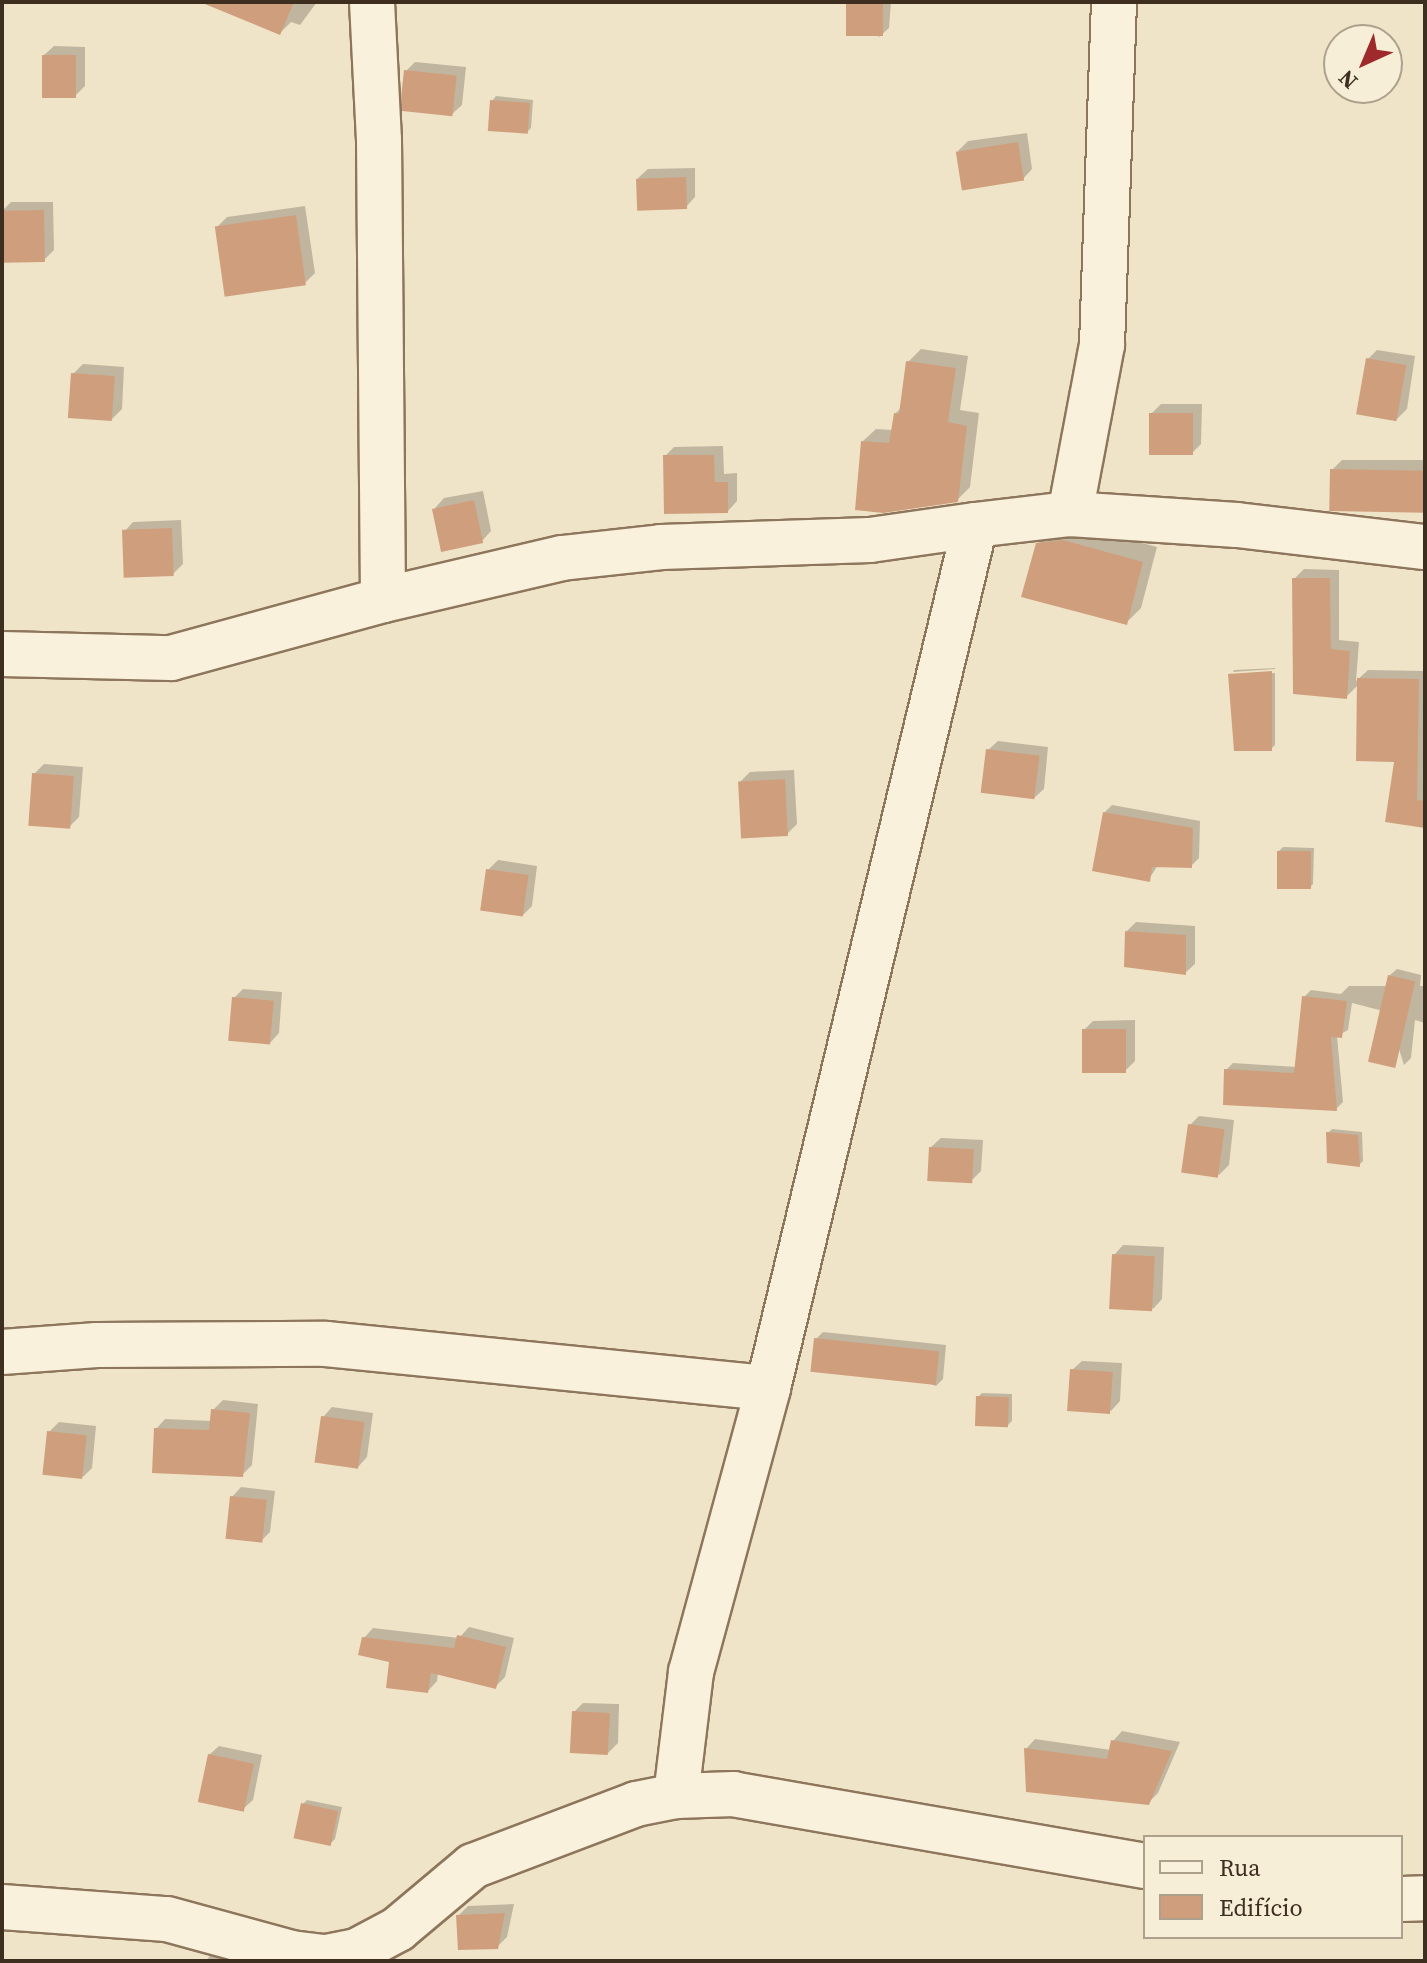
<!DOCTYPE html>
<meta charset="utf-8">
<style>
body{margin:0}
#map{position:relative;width:1427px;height:1963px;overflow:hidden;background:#f0e4c8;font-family:"Source Serif 4",serif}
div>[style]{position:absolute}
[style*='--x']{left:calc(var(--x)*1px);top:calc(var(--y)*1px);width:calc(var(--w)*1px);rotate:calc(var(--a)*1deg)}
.shadow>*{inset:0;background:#0003}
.building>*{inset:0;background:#cf9f7d;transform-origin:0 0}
.roads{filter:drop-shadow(2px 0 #8d765c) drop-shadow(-2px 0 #8d765c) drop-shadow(0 2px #8d765c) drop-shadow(0 -2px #8d765c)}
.minor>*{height:44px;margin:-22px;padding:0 22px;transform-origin:22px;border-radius:22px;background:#faf1dc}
span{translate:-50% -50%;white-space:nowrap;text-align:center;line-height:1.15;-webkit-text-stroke:6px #f7eed8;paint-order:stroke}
.frame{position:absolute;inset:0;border:4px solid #3d2e20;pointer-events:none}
.legend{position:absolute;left:1143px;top:1835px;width:260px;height:104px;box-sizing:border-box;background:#f7eed8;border:2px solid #ada18e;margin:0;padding:10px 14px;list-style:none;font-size:24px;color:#3d2e20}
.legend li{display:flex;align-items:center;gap:16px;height:40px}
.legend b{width:40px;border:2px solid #ada18e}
.north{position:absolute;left:1323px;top:24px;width:80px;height:80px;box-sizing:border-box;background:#f7eed8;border:2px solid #ada18e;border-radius:50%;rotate:224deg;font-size:22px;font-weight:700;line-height:32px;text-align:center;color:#3d2e20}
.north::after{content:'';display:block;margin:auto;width:28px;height:36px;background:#9e2a2b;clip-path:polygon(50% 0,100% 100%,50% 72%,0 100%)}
</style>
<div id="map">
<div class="shadow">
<div style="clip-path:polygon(200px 2px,317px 2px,300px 25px,291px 22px,280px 33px)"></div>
<div style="clip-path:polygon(848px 2px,891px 2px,889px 28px,879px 37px)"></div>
<div style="clip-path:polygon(54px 46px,85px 47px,85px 86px,75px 96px,44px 55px)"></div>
<div style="clip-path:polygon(415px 62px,466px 67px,462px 105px,452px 114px,406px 71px)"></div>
<div style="clip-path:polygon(496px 96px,533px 100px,531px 128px,526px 133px,492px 101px)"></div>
<div style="clip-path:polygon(1027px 133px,1032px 169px,1023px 179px,958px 151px,968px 141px)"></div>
<div style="clip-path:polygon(695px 168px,695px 197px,686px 207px,638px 178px,648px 169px)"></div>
<div style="clip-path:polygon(11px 202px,53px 202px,54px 250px,44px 260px,2px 211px)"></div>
<div style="clip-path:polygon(305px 206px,315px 273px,305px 283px,217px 227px,227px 217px)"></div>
<div style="clip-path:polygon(921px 349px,968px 356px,960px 410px,979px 413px,970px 487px,957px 500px,863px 441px,876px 429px,893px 430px,895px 414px,902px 407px,908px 362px)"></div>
<div style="clip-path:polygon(1377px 350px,1415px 356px,1407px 409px,1397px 419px,1368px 359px)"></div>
<div style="clip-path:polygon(83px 364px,124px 367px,122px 409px,112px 419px,73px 374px)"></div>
<div style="clip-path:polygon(1161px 404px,1202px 404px,1201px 444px,1191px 454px,1151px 414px)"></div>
<div style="clip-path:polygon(723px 446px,724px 474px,737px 473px,737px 501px,728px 511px,665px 456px,674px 447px)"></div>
<div style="clip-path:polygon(1342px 460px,1425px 460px,1425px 508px,1332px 470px)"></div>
<div style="clip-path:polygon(483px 491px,491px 531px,482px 541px,435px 508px,444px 498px)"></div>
<div style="clip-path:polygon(181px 520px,183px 564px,173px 574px,124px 532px,133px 522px)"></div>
<div style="clip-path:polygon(1078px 526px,1157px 547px,1141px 608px,1126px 623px,1038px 544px,1052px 529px)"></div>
<div style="clip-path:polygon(1304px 569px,1339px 570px,1339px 640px,1359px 642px,1356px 681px,1368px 670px,1425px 671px,1425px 826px,1359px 684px,1346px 697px,1294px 579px)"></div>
<div style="clip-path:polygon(1275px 668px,1275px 669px,1233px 672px,1234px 670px)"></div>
<div style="clip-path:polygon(1232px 673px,1232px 676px,1275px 673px,1275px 745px,1271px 749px,1230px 675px)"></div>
<div style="clip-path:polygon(998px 741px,1048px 747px,1044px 789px,1034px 798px,988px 750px)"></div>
<div style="clip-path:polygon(44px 764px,83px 767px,79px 817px,69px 827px,34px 774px)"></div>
<div style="clip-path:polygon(794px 770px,797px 824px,787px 834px,740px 782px,750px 772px)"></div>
<div style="clip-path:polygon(1112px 805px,1200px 821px,1199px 858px,1191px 866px,1158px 865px,1149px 879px,1104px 813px)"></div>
<div style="clip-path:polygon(1283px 847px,1314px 848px,1313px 884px,1309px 888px,1279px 851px)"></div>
<div style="clip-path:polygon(498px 860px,537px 866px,532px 906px,523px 915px,488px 870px)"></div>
<div style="clip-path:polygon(1136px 922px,1195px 926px,1195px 964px,1185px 973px,1127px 931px)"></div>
<div style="clip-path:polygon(1397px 969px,1421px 975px,1420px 986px,1425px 986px,1425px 1023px,1415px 1020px,1411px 1058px,1404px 1065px,1387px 1012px,1352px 1003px,1348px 1030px,1337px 1036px,1343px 1102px,1336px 1109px,1226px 1070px,1233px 1063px,1297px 1067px,1304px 997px,1311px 990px,1341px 994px,1349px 986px,1389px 986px,1390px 975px)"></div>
<div style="clip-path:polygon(243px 989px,282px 992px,279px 1033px,270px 1043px,234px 998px)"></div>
<div style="clip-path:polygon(1135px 1020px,1135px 1061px,1125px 1071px,1084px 1030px,1093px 1021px)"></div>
<div style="clip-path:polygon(1199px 1116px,1234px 1120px,1229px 1165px,1219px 1175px,1190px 1125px)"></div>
<div style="clip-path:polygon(1332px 1129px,1362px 1132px,1363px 1161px,1359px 1165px,1328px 1133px)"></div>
<div style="clip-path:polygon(941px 1138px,983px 1140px,981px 1171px,971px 1181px,931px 1147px)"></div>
<div style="clip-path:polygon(1123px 1245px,1164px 1247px,1162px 1299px,1153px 1309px,1114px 1255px)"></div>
<div style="clip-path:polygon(823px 1332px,946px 1345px,943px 1379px,936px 1386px,816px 1339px)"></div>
<div style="clip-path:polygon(1082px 1361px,1122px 1363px,1120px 1401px,1111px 1411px,1072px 1370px)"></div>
<div style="clip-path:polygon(982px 1393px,1012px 1394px,1012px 1421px,1007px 1426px,978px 1397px)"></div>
<div style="clip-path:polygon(223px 1400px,258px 1404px,252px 1465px,242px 1475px,156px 1429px,165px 1419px,212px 1421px,213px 1410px)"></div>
<div style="clip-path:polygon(332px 1407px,373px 1413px,367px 1457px,358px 1467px,323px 1417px)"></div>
<div style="clip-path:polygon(59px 1422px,96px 1426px,92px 1468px,83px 1477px,49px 1432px)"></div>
<div style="clip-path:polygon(241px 1487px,275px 1491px,270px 1532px,261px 1541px,232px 1497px)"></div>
<div style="clip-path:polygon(469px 1627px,514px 1638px,505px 1677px,495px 1687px,438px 1673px,437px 1681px,428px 1691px,364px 1638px,373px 1628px,459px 1638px)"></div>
<div style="clip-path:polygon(583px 1703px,619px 1704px,618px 1743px,608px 1753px,574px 1712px)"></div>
<div style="clip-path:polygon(1122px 1731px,1180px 1742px,1158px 1793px,1148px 1803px,1026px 1749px,1035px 1739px,1111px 1750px,1113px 1741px)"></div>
<div style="clip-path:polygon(219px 1746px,262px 1755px,253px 1800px,243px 1809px,209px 1755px)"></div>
<div style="clip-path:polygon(307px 1800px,342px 1807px,335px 1839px,331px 1843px,303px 1804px)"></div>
<div style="clip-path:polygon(514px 1904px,507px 1937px,497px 1947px,458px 1916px,468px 1906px)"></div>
<div style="clip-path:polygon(216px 1947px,251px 1961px,206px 1961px)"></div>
</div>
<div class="building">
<div style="clip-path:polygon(200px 2px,294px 2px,280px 35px)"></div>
<div style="left:846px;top:2px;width:37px;height:34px"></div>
<div style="left:42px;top:55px;width:34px;height:43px"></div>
<div style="left:404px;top:70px;width:53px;height:41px;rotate:6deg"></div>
<div style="left:490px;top:100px;width:40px;height:31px;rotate:4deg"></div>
<div style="left:1018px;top:142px;width:39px;height:63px;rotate:81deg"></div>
<div style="left:686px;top:177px;width:32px;height:50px;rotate:88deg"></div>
<div style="left:44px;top:210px;width:52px;height:42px;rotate:89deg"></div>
<div style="left:296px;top:215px;width:71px;height:82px;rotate:82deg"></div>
<div style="left:1366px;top:358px;width:41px;height:57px;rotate:10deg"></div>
<div style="clip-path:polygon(906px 361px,956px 368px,948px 422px,967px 426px,958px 502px,883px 513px,855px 510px,861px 441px,889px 443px,894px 413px,899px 414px)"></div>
<div style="left:71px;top:373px;width:44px;height:45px;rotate:4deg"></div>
<div style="left:1149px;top:413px;width:44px;height:42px"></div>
<div style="clip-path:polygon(663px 455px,714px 455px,715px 482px,728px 482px,728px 513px,664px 514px)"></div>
<div style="left:1330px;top:469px;width:95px;height:42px;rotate:1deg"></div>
<div style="left:474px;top:500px;width:44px;height:43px;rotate:78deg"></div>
<div style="left:172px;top:528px;width:48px;height:50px;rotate:88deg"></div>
<div style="clip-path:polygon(1063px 540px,1143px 562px,1127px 625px,1021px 597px,1036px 543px)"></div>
<div style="clip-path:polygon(1292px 578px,1330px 578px,1331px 649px,1350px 651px,1347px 699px,1293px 694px)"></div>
<div style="clip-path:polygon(1272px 671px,1272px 751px,1234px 751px,1228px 674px)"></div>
<div style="clip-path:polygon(1357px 678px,1419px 679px,1417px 800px,1425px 801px,1425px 828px,1385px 822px,1394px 762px,1356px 761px)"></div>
<div style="left:986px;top:749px;width:54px;height:44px;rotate:7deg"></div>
<div style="left:32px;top:773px;width:42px;height:53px;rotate:4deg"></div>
<div style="left:785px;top:779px;width:57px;height:47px;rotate:87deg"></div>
<div style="clip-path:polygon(1103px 812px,1193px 828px,1192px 868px,1152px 867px,1150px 882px,1092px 871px)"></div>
<div style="left:1277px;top:851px;width:34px;height:38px"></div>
<div style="left:486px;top:869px;width:43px;height:42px;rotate:8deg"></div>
<div style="clip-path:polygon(1125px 931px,1186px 935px,1186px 975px,1124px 967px)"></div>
<div style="left:1388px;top:975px;width:28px;height:89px;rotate:13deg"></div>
<div style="clip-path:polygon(1302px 996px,1347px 1001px,1342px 1038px,1331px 1037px,1337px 1111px,1223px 1105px,1224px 1069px,1294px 1073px)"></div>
<div style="left:232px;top:997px;width:42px;height:44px;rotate:5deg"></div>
<div style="left:1126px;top:1029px;width:44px;height:44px;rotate:90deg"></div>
<div style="left:1188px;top:1124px;width:37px;height:49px;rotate:8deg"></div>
<div style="clip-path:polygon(1326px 1132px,1358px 1135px,1360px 1167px,1327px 1163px)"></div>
<div style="left:929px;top:1147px;width:45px;height:34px;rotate:3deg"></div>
<div style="left:1112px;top:1254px;width:43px;height:55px;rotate:3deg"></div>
<div style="left:814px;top:1338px;width:126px;height:34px;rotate:6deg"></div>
<div style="left:1070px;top:1369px;width:43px;height:42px;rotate:4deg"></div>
<div style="left:976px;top:1396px;width:33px;height:30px;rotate:2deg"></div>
<div style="clip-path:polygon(211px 1409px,250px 1413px,243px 1477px,152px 1473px,154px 1428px,209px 1430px)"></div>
<div style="left:321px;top:1416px;width:44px;height:47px;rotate:8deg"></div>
<div style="left:47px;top:1431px;width:40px;height:44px;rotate:6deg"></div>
<div style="left:230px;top:1496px;width:37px;height:43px;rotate:6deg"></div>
<div style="clip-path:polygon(457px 1635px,506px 1647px,496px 1689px,431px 1673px,428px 1693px,386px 1688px,389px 1662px,358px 1655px,362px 1637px,454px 1648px)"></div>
<div style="left:572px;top:1711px;width:38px;height:42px;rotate:3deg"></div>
<div style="clip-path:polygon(1111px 1740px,1172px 1751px,1149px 1805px,1026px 1792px,1024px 1748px,1107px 1759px)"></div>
<div style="left:208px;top:1754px;width:47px;height:49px;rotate:12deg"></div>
<div style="left:301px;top:1803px;width:38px;height:36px;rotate:12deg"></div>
<div style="clip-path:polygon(505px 1913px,498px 1949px,458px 1950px,456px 1915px)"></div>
</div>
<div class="roads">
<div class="minor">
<div style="--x:372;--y:2;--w:138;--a:87.1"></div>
<div style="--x:379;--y:140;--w:460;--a:89.5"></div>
<div style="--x:1070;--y:514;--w:172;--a:-79.3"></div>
<div style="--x:1102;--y:345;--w:343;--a:-88"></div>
<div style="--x:2;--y:654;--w:169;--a:1.4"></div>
<div style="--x:171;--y:658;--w:220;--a:-15.3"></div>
<div style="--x:383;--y:600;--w:184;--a:-13.2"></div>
<div style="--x:562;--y:558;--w:100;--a:-6.3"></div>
<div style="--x:661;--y:547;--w:209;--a:-1.9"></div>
<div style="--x:870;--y:540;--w:106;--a:-8.1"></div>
<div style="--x:2;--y:1352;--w:95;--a:-4.2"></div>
<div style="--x:97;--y:1345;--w:229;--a:-0.3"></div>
<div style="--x:326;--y:1344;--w:444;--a:5.7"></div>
<div style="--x:1145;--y:1866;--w:417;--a:-170.1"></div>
<div style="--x:734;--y:1794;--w:58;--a:178"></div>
<div style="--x:676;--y:1796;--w:125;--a:-83.1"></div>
<div style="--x:691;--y:1672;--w:294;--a:-74.8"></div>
<div style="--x:768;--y:1388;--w:887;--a:-76.51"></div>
<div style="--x:975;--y:525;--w:96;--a:-6.6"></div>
<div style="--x:1070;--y:514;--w:167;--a:3.8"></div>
<div style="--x:1237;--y:525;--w:189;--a:6.7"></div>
<div style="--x:1401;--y:1899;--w:24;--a:-2"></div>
<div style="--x:2;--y:1907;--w:165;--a:4.2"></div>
<div style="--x:167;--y:1919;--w:129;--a:15.3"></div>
<div style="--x:291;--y:1953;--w:35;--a:7"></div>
<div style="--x:326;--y:1957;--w:32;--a:-11"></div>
<div style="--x:357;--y:1951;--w:47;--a:-28.2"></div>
<div style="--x:398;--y:1929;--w:98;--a:-40"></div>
<div style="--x:473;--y:1866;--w:174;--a:-20.8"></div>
<div style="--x:636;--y:1804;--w:41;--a:-11.3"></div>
</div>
</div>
<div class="frame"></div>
<ul class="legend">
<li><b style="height:10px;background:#faf1dc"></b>Rua</li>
<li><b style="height:22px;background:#cf9f7d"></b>Edifício</li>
</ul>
<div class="north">N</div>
</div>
